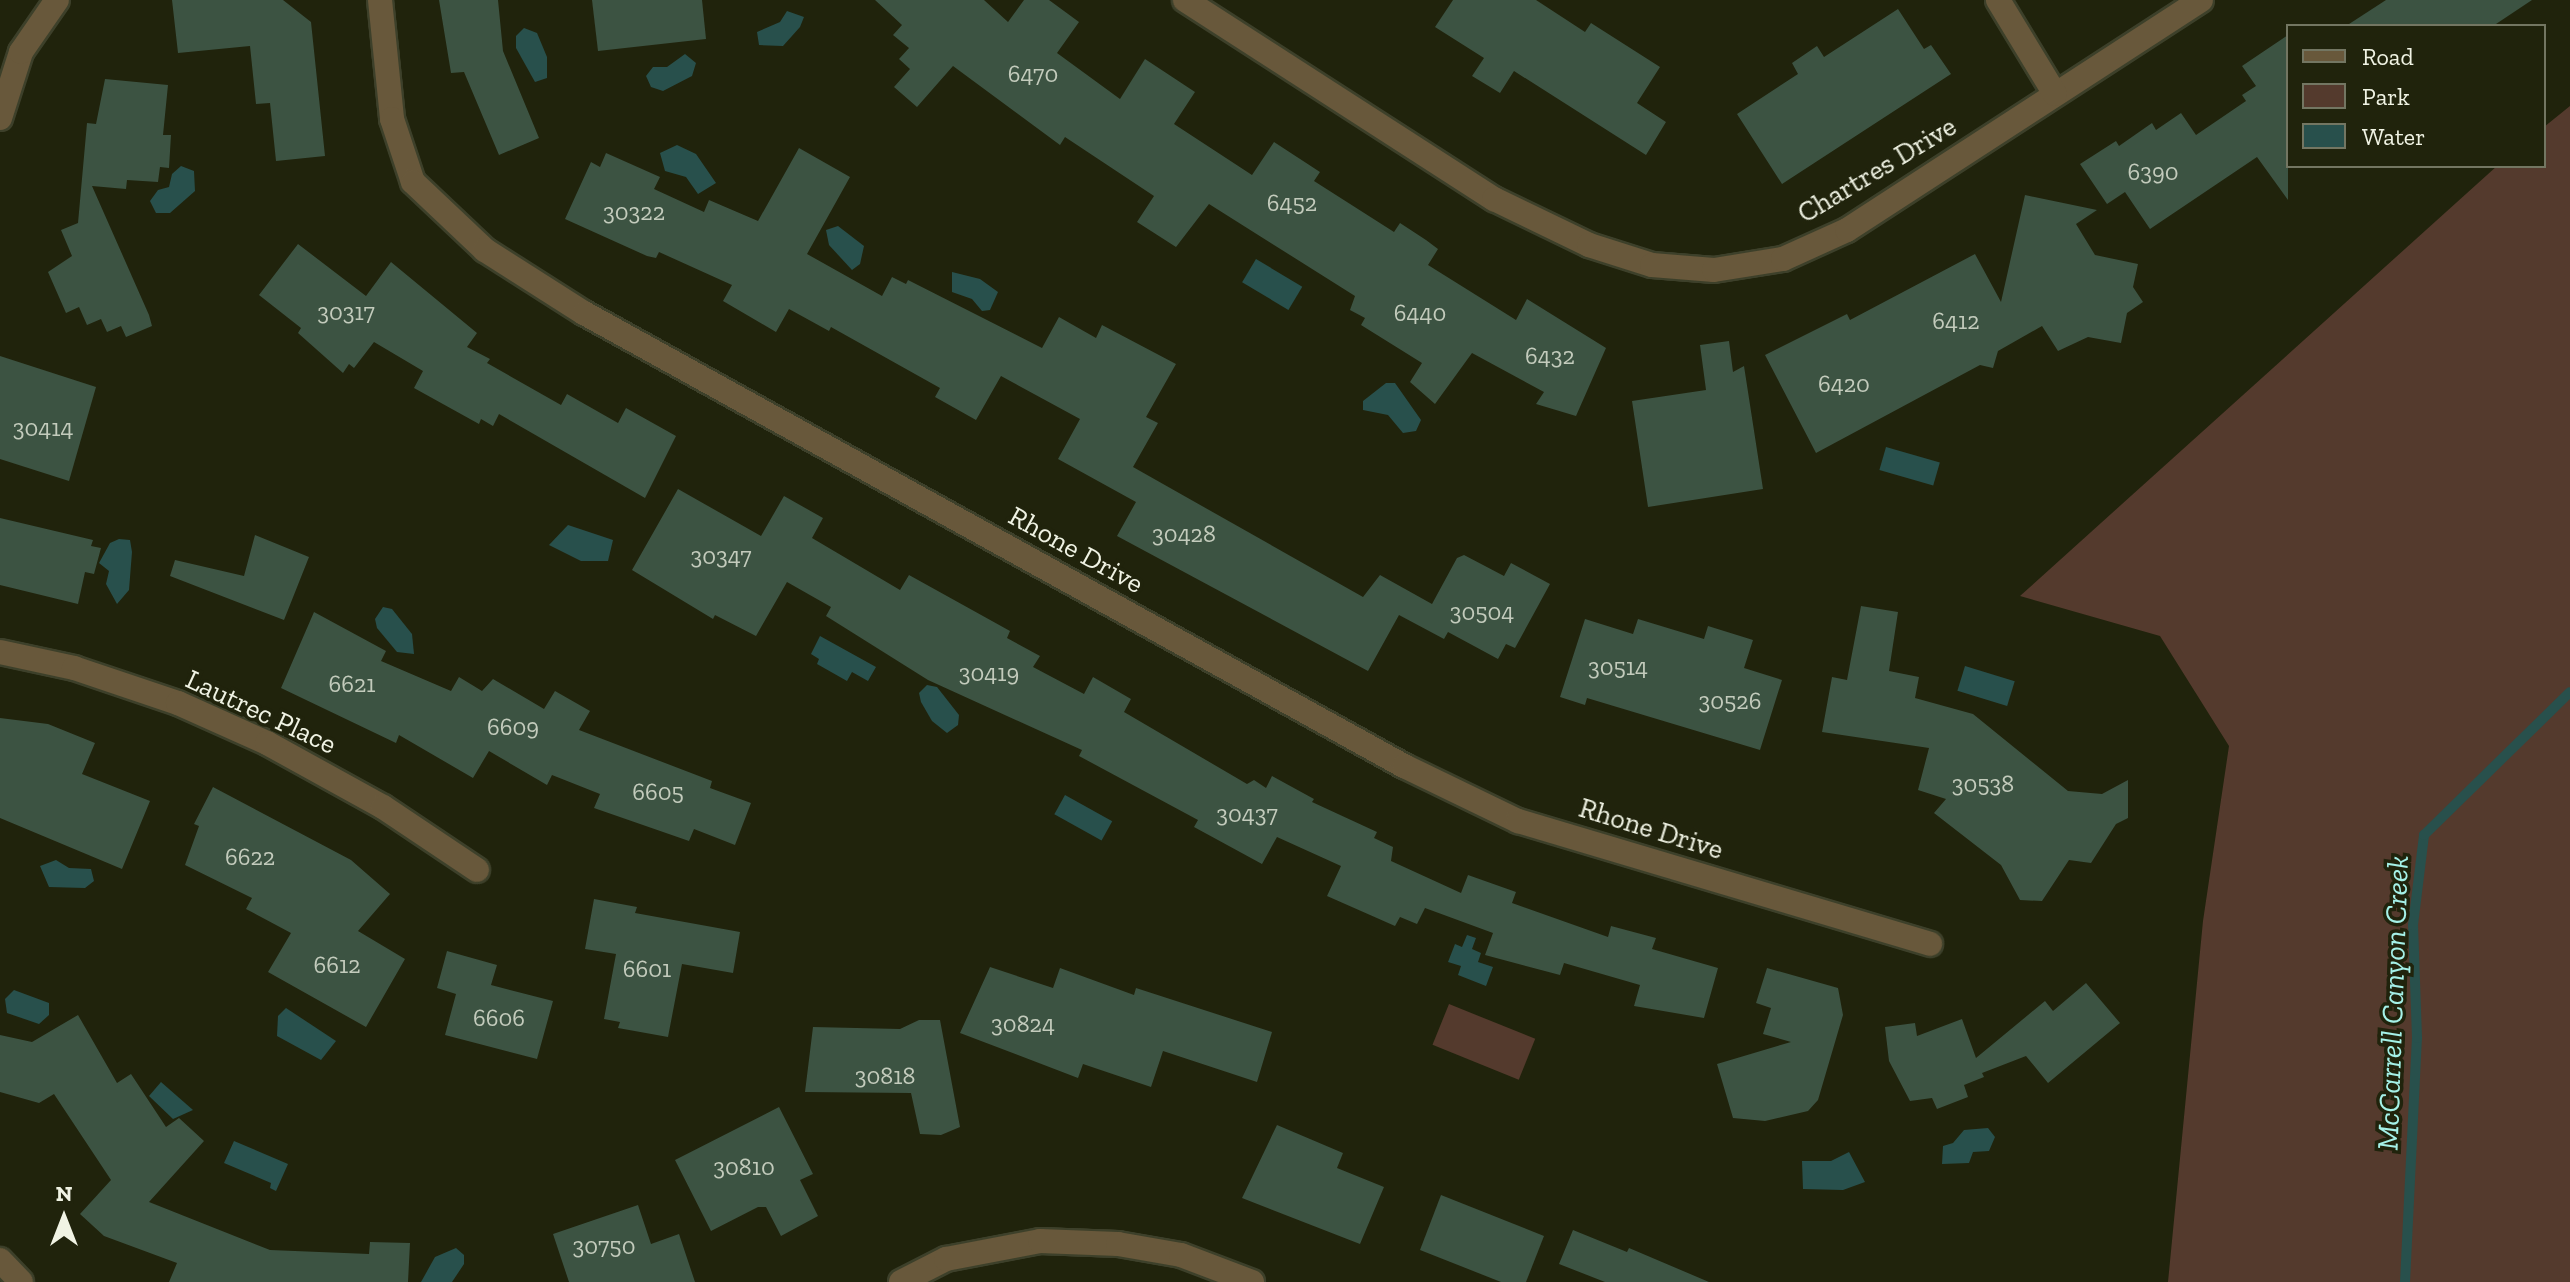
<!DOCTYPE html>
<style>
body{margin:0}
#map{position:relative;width:2570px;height:1282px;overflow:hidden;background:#20230c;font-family:"Zilla Slab",serif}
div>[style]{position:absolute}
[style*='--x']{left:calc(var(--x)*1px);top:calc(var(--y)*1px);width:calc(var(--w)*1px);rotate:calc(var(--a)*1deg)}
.green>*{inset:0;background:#543a2d;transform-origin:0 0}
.water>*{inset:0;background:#28504c;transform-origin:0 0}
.stream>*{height:10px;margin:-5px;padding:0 5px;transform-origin:5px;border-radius:5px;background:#28504c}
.building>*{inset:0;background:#3c5342}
.roads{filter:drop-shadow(2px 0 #3d402a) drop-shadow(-2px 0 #3d402a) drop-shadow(0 2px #3d402a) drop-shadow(0 -2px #3d402a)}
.minor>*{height:24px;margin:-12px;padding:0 12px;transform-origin:12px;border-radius:12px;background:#68583b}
span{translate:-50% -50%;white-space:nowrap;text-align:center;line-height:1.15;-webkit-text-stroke:7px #20230c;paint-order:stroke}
.number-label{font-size:24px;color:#c3cbbc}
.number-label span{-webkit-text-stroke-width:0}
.street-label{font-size:28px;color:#f0f3e4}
.water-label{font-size:30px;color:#a5f1e8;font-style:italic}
.legend{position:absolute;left:2286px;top:24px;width:260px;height:144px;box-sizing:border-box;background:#20230c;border:2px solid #737662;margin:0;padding:10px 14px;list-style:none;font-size:24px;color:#f0f3e4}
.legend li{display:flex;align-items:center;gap:16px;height:40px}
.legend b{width:40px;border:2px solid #737662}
.north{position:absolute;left:24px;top:1178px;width:80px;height:80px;-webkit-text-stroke:6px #20230c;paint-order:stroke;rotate:0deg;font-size:22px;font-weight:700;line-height:32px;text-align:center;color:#f0f3e4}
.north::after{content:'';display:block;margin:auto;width:28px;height:36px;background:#f0f3e4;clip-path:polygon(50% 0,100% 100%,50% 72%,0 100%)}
</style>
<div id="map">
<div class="green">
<div style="clip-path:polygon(2570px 106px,2570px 1282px,2168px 1282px,2203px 921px,2229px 746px,2160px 636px,2020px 596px,2497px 166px,2544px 166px,2544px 127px)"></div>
<div style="left:1449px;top:1004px;width:93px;height:44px;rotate:22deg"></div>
</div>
<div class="water">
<div style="clip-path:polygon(787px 11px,804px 17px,800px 27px,783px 46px,759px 45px,757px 32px,780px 22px)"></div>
<div style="clip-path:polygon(524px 28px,537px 33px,547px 57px,547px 78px,535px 82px,516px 48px,516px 36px)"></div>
<div style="clip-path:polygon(685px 54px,696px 63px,692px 76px,663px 91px,651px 87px,646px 76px,653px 67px,667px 67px)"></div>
<div style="clip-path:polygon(677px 145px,696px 154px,716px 183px,698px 194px,686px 177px,665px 171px,660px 153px)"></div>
<div style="clip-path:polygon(181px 166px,194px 171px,195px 191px,170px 213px,156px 213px,150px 201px,158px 190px,169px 187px,172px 174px)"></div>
<div style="clip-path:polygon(838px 226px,864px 246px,860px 264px,852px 270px,829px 245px,826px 230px)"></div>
<div style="left:1256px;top:259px;width:54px;height:27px;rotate:31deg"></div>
<div style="clip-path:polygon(952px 272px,980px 279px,998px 292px,990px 310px,982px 311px,972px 299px,952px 292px)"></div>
<div style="clip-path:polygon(1386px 383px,1395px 383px,1421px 420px,1416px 431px,1403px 433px,1388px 415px,1363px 410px,1363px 401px)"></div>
<div style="left:1886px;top:447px;width:56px;height:24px;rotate:16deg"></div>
<div style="clip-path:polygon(568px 525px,613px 540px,608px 561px,581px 561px,549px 545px)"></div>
<div style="clip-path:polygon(119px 539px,130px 540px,132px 552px,129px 590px,117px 604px,106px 584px,109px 571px,99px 563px,110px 543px)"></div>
<div style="clip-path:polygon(383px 607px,392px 609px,412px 634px,414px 654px,397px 652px,377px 628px,375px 619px)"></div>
<div style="clip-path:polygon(820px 636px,876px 667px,868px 681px,852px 672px,847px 681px,817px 664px,819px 659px,811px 654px)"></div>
<div style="left:1965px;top:666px;width:52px;height:26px;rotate:17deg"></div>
<div style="clip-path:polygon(927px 685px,937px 687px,959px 715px,958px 725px,947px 733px,932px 721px,921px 702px,919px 693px)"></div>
<div style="left:1065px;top:795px;width:54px;height:22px;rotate:29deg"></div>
<div style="clip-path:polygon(56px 860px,69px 868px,91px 869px,94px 881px,85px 888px,49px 887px,40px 866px)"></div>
<div style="clip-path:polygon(1467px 935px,1476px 938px,1472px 949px,1481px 953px,1478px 962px,1493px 967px,1486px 986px,1458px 975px,1461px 966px,1448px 962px,1455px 944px,1462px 947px)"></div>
<div style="clip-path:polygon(14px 990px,49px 1003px,49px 1015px,39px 1024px,7px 1013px,5px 999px)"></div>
<div style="clip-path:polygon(286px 1008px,336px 1041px,321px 1060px,277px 1036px,278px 1016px)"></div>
<div style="clip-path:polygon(161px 1082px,193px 1110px,173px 1119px,149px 1096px)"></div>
<div style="clip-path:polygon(1988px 1128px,1995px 1137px,1989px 1151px,1973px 1152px,1969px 1163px,1942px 1164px,1943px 1146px,1953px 1143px,1964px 1130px)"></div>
<div style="clip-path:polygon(234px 1141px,288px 1164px,276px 1191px,270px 1188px,271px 1183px,224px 1163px)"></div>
<div style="clip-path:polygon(1849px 1152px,1865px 1182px,1843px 1190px,1803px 1189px,1802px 1161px,1831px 1161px)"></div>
<div style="clip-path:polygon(456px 1248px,464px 1255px,464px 1264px,452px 1282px,421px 1282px,435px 1257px)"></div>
</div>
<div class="stream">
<div style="--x:2405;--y:1282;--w:244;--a:-87.2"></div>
<div style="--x:2417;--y:1038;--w:113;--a:-92"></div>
<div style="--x:2413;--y:925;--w:91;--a:-83"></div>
<div style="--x:2424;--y:835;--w:204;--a:-44.4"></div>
</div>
<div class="building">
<div style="clip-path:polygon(172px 0,283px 0,311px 22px,325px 156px,276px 161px,270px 103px,256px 104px,250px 46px,178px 53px)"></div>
<div style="clip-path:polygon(439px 0,498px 0,503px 51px,539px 138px,499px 155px,464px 72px,451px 73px)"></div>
<div style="clip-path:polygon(592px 0,702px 0,706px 39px,598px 51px)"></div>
<div style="clip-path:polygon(875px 0,984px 0,1008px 22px,1024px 0,1049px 0,1079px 22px,1057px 53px,1120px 99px,1145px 59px,1195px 92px,1174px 124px,1252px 175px,1274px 142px,1320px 172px,1314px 181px,1394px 232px,1400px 223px,1426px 240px,1438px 249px,1428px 265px,1516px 320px,1527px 299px,1606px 348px,1576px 416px,1536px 404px,1544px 392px,1472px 353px,1435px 404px,1410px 382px,1422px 363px,1361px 325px,1365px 318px,1350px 310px,1355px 296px,1209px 204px,1176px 247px,1137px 222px,1154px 196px,1065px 137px,1060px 145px,953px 66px,917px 107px,894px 87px,910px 69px,899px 59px,909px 48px,893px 35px,902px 25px)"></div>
<div style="clip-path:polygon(1453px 0,1536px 0,1585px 32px,1591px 23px,1660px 67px,1637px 103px,1666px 122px,1646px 155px,1514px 71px,1500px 93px,1472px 76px,1484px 58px,1435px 27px)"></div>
<div style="clip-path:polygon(2386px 0,2532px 0,2493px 26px,2346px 26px)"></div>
<div style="clip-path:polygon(1898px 9px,1924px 49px,1931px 45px,1951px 74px,1782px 184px,1737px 114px,1798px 74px,1792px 63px,1817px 46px,1824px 57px)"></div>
<div style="clip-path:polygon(2288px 35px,2288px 200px,2257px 157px,2150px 229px,2125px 192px,2107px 204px,2080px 164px,2116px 141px,2119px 146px,2152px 123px,2156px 130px,2181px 113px,2196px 135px,2246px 101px,2242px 95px,2256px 86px,2242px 66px)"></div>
<div style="clip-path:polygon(105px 79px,168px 85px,163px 135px,171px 135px,169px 168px,160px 167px,158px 182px,127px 180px,126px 189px,92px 186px,149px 315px,152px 326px,126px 337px,121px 326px,107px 332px,101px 319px,87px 325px,79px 307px,66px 313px,48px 272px,72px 256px,61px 230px,78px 223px,87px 123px,96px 124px)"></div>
<div style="clip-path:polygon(799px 148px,850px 177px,807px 254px,882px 296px,892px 277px,906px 284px,908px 280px,1042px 348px,1059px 317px,1096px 338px,1102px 325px,1176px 364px,1146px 417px,1158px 423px,1133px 467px,1363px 597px,1380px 575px,1432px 604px,1457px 558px,1464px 555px,1504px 576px,1511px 563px,1550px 584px,1515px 648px,1506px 644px,1498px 659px,1448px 632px,1444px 639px,1399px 615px,1368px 671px,1117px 536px,1136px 502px,1058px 459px,1080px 419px,1001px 376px,976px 420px,935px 397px,940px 388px,831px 327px,829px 331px,789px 309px,776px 332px,723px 301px,732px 285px,659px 252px,656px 258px,647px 256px,565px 219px,591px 162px,600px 167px,606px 153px,660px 177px,654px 189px,704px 212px,709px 200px,758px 221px)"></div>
<div style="clip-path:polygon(2025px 195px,2097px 210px,2076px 224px,2095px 255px,2138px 264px,2133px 287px,2143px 302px,2127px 313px,2121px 343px,2088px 337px,2058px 351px,2042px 326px,1998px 351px,1993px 368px,1980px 365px,1816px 453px,1765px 355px,1847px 314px,1850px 320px,1975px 254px,2001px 302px)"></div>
<div style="clip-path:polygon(298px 244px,366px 296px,391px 262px,477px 333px,467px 347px,490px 359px,487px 363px,561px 405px,567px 394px,618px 423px,626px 408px,676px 436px,645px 498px,499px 414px,493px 426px,481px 419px,479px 424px,414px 388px,423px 371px,374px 342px,354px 368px,349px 364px,343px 373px,298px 333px,301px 328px,259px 295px)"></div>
<div style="clip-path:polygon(1729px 341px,1733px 372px,1744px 366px,1763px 489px,1648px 507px,1632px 401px,1706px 390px,1700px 345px)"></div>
<div style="clip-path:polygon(0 356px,96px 387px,69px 481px,0 459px)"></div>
<div style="clip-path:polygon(678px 489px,761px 536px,784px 496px,823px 518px,812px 538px,900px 590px,909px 575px,1010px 631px,1007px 638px,1040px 656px,1033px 667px,1084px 694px,1093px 677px,1131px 699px,1124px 712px,1247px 784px,1254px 780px,1266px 788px,1272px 776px,1314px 799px,1312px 802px,1377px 832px,1374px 838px,1393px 847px,1391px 861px,1461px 893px,1468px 875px,1516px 892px,1512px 903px,1608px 937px,1611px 926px,1656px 938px,1652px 949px,1718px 968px,1704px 1018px,1634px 1006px,1640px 985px,1564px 963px,1560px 975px,1485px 955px,1493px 933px,1425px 908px,1417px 924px,1400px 917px,1395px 926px,1327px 896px,1341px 866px,1277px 837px,1262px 864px,1194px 827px,1198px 820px,1079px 756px,1082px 750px,928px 680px,826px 616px,831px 607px,787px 582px,756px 636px,715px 615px,713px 619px,632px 570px)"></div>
<div style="clip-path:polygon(0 518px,93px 540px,91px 546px,101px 548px,94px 574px,85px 572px,78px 604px,0 585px)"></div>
<div style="clip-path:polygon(255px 535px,309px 557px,284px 620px,170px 576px,175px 560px,244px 576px)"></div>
<div style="clip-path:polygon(1861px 606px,1898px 612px,1889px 671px,1919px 677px,1915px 698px,1973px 714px,2068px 791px,2102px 794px,2128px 780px,2128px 818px,2116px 824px,2091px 863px,2069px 860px,2042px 901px,2020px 900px,2001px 865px,1934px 813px,1946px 799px,1918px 790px,1929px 748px,1822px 732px,1832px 677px,1847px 680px)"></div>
<div style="clip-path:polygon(314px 612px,386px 651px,381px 661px,451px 691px,459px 677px,482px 691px,493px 679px,544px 709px,555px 691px,590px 711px,579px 730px,712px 781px,710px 788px,751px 803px,735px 845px,694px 829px,689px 841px,594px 808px,600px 794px,552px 775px,547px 785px,489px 751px,473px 778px,399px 735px,396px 743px,281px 688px)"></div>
<div style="clip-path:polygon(1585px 619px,1633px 634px,1638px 619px,1704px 639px,1708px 626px,1753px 640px,1744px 668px,1782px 680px,1760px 750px,1587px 698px,1585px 705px,1560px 697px)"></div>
<div style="clip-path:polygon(0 718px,48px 724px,95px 743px,82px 774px,150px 801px,122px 869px,0 818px)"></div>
<div style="clip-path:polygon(213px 787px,351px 860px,390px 894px,358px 931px,405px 959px,366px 1027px,268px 972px,291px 933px,246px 909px,252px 898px,185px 865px,199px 826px,194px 824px)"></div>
<div style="clip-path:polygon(594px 899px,637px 907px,635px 913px,740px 932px,733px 973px,682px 964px,668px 1037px,618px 1028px,620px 1022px,604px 1019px,616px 954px,585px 949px)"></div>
<div style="clip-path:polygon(447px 951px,497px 965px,491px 985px,553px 1001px,537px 1059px,445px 1035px,456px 994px,437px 988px)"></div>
<div style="clip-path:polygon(990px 967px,1053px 988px,1060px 968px,1134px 995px,1136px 988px,1272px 1032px,1257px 1082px,1163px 1051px,1151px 1087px,1083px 1064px,1078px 1078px,960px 1033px)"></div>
<div style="clip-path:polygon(1767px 968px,1838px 988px,1843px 1015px,1818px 1100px,1808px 1111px,1765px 1121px,1733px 1118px,1717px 1064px,1791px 1042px,1763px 1034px,1771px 1008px,1756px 1003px)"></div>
<div style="clip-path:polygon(2086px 983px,2120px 1023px,2048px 1083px,2026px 1056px,1982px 1073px,1984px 1077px,1964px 1085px,1968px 1097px,1937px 1109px,1932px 1098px,1910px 1101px,1889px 1061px,1885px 1027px,1915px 1023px,1917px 1036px,1962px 1019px,1976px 1058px,2045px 1001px,2053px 1011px)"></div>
<div style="clip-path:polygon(78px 1015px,117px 1083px,131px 1074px,166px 1127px,179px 1118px,204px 1141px,149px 1202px,270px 1250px,369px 1254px,370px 1242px,410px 1243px,408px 1282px,169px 1282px,177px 1263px,104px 1236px,80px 1214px,111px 1180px,54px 1094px,39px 1103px,0 1092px,0 1035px,32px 1042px)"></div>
<div style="clip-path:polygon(919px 1020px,940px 1020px,960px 1127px,941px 1135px,920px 1134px,911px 1093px,805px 1092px,813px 1027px,900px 1029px)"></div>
<div style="clip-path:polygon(779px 1107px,813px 1174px,800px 1180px,818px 1216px,781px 1236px,766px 1207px,758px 1207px,711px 1231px,675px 1160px)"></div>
<div style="clip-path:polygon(1277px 1125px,1343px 1153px,1337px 1168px,1384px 1187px,1360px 1244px,1242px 1198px)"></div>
<div style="clip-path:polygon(1441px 1195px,1544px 1236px,1526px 1282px,1501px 1282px,1420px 1250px)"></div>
<div style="clip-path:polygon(638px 1205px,651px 1244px,679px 1234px,695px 1282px,569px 1282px,553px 1234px)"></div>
<div style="clip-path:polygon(1573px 1230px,1627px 1252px,1629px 1248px,1709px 1282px,1605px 1282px,1559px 1264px)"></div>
</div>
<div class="roads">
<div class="minor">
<div style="--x:380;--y:0;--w:120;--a:84.2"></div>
<div style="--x:392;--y:119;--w:66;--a:71.6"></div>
<div style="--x:413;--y:182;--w:99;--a:43.4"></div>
<div style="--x:485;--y:250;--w:117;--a:32.5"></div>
<div style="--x:584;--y:313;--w:937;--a:28.92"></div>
<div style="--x:1404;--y:766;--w:127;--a:25.8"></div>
<div style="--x:1518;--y:821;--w:430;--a:16.6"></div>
<div style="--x:1185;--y:0;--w:368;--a:32.8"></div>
<div style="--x:1494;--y:199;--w:106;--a:25.8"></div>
<div style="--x:1589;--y:245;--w:66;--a:17.6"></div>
<div style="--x:1652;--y:265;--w:62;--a:4.6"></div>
<div style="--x:1714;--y:270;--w:70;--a:-9.1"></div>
<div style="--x:1783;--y:259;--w:70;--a:-24.4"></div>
<div style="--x:1847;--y:230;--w:422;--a:-33"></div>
<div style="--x:1998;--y:0;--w:110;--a:58.8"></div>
<div style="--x:0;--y:118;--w:69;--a:-72.3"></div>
<div style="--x:21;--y:52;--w:63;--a:-55.3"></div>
<div style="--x:0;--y:652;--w:76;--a:12.2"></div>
<div style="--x:74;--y:668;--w:110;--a:18.6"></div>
<div style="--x:178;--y:703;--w:98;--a:24.2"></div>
<div style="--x:267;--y:743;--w:132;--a:28.9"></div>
<div style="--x:383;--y:807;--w:113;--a:33.8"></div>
<div style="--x:0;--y:1260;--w:30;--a:46"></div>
<div style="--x:901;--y:1282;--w:51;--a:-27.1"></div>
<div style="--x:946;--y:1259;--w:96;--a:-10.8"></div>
<div style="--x:1040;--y:1241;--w:78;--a:2.2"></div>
<div style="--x:1118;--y:1244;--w:64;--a:9.9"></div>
<div style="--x:1181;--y:1255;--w:76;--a:20.8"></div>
</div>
</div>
<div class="number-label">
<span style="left:1033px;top:74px">6470</span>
<span style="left:2153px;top:172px">6390</span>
<span style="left:1292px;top:203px">6452</span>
<span style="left:634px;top:212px">30322</span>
<span style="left:346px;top:312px">30317</span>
<span style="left:1420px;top:313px">6440</span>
<span style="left:1956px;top:321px">6412</span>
<span style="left:1550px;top:356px">6432</span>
<span style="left:1844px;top:384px">6420</span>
<span style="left:43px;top:428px">30414</span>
<span style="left:1184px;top:534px">30428</span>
<span style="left:721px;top:556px">30347</span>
<span style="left:1482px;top:612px">30504</span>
<span style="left:1618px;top:667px">30514</span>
<span style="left:989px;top:673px">30419</span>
<span style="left:352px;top:684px">6621</span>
<span style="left:1730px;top:701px">30526</span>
<span style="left:513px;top:727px">6609</span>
<span style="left:1983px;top:784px">30538</span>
<span style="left:658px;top:792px">6605</span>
<span style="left:1247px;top:814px">30437</span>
<span style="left:250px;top:857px">6622</span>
<span style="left:337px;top:965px">6612</span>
<span style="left:647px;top:969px">6601</span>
<span style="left:499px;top:1018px">6606</span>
<span style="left:1023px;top:1024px">30824</span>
<span style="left:885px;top:1076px">30818</span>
<span style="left:744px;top:1167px">30810</span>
<span style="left:604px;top:1246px">30750</span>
</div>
<div class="street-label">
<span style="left:1877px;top:170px;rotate:-31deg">Chartres Drive</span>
<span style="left:1076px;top:550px;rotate:29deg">Rhone Drive</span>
<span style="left:261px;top:712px;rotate:25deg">Lautrec Place</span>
<span style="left:1651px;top:829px;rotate:17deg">Rhone Drive</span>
</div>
<div class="water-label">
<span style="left:2393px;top:1003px;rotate:-88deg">McCarrell Canyon Creek</span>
</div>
<ul class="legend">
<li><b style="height:10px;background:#68583b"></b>Road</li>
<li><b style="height:22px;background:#543a2d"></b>Park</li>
<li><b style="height:22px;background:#28504c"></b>Water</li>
</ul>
<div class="north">N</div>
</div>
